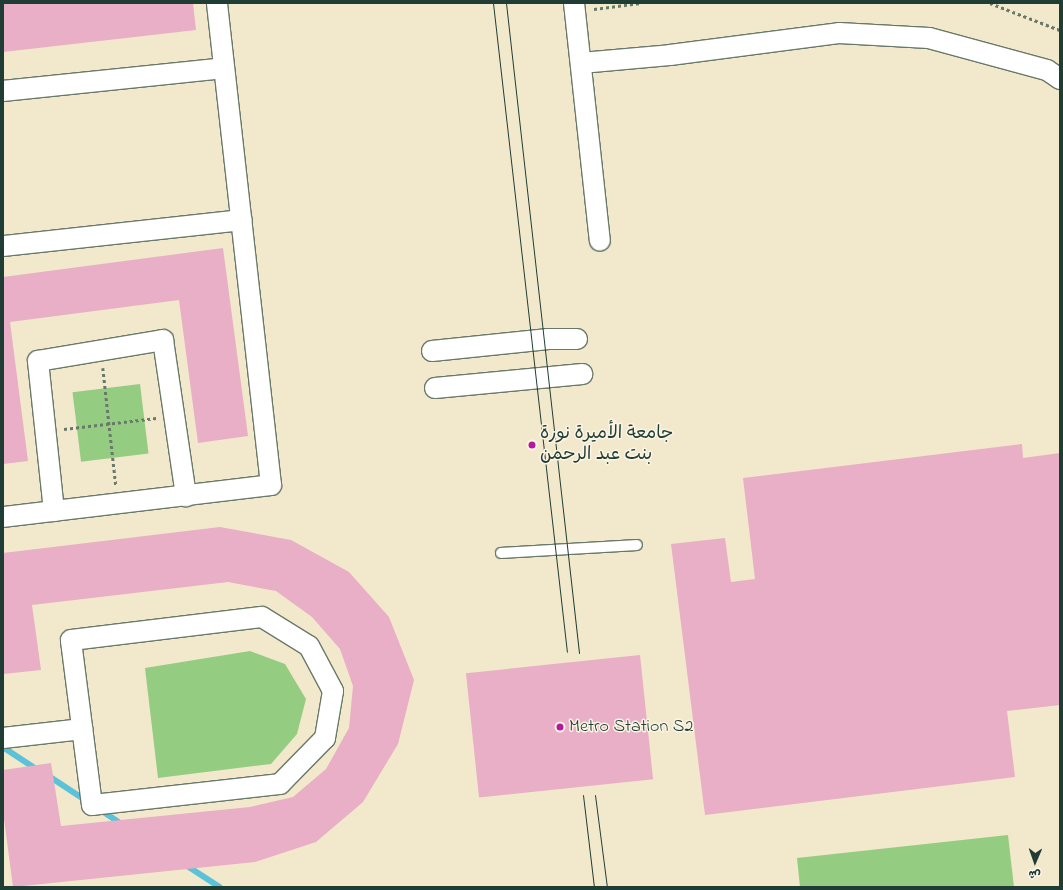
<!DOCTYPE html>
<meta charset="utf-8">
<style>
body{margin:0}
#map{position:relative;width:1063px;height:890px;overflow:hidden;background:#f2e8cc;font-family:"Indie Flower","Playpen Sans Arabic",sans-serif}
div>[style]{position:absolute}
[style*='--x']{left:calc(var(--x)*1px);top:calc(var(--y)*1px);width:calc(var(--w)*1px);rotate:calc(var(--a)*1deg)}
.green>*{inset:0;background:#94cd81;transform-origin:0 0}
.stream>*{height:5.5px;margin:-2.75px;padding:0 2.75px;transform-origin:2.75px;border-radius:2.75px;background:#5bc2d9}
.building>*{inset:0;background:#e8afc6;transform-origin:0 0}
.path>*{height:2.5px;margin-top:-1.25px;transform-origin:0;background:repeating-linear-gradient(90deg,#697969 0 3px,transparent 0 6px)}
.roads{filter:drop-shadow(1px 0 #697969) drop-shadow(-1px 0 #697969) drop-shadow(0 1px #697969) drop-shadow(0 -1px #697969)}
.service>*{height:10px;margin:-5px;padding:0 5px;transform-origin:5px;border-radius:5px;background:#fff}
.minor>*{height:20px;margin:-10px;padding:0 10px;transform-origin:10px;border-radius:10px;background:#fff}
.tram>*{height:1px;margin:-0.5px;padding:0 0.5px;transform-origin:0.5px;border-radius:0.5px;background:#1f3d34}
.dots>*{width:11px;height:11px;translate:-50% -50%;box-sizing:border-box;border:2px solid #fcf5e5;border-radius:50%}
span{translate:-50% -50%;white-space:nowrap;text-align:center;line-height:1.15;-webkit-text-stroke:3px #fcf5e5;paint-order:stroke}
.poi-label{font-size:18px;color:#1f3d34}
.left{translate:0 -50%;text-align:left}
.frame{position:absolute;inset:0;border:4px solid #1f3d34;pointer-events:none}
.north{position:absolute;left:1015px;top:842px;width:40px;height:40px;-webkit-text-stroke:3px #fcf5e5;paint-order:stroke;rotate:182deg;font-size:11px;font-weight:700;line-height:16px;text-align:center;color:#1f3d34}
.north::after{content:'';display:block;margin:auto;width:14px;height:18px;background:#1f3d34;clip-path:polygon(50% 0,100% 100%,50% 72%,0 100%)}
</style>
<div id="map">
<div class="green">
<div style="left:140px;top:384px;width:70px;height:68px;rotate:83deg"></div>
<div style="clip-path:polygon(250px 651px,285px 664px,306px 699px,297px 734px,271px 764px,158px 778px,145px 668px)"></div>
<div style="clip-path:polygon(1008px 835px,1014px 887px,800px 887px,797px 858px)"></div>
</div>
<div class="stream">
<div style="--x:3;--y:747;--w:42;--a:33.3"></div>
<div style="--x:49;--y:776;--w:45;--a:33.3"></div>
<div style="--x:101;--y:810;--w:25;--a:34"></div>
<div style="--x:186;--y:865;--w:40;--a:32.9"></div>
</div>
<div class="building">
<div style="clip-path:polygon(3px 3px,193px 3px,196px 30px,3px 52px)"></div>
<div style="clip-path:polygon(223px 248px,248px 436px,198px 443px,179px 300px,10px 322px,28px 461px,3px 464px,3px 277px)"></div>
<div style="clip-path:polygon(1022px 444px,1023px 458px,1060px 453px,1060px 705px,1007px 711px,1015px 777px,705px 815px,671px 544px,725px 538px,731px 582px,755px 579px,743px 478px)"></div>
<div style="clip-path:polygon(220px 527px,291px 540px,349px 572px,389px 617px,414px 680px,398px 744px,363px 802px,316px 842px,255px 862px,13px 887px,3px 811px,3px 770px,51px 763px,61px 826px,250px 807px,293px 797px,326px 769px,349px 728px,353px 686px,340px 649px,312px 617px,276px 591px,228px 582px,32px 605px,41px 670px,3px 674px,3px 553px)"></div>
<div style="left:640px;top:655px;width:125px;height:175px;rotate:84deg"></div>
</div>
<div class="path">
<div style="--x:990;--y:3;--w:75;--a:21.1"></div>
<div style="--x:594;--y:9;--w:47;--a:-7.3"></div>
<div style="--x:103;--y:368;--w:118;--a:83.7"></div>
<div style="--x:64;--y:429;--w:93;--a:-6.8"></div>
</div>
<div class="roads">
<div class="service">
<div style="--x:501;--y:553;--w:136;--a:-3.4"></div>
</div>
<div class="minor">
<div style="--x:574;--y:3;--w:239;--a:83.8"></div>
<div style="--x:581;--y:63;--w:89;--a:-5.1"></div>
<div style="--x:670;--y:55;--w:170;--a:-7.4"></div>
<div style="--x:839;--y:33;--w:90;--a:3.2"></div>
<div style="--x:929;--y:38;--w:122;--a:15.2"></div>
<div style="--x:1047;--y:70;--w:16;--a:35"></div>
<div style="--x:3;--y:91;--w:222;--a:-5.9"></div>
<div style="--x:3;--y:246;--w:240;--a:-6.2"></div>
<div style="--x:432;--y:351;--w:117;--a:-5.9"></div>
<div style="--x:548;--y:339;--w:29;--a:0"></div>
<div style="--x:435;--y:388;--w:148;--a:-5.4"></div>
<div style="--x:54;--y:511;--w:151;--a:-96.1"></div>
<div style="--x:38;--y:361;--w:127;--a:-9.5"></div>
<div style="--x:163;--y:340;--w:158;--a:81.6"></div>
<div style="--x:3;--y:517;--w:270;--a:-6.8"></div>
<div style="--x:271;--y:485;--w:485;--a:-96.4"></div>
<div style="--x:262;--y:617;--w:55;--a:31.7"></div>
<div style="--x:309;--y:646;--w:51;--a:61.9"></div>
<div style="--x:333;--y:691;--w:48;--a:99.7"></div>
<div style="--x:325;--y:738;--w:64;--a:134.4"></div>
<div style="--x:280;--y:784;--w:189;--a:173.6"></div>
<div style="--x:92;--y:805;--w:166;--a:-97.3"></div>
<div style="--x:71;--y:640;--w:192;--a:-6.9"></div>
<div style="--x:3;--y:738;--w:80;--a:-6.5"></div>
</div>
</div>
<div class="tram">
<div style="--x:493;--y:3;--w:653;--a:83.5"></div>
<div style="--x:506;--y:3;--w:654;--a:83.59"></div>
<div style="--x:583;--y:795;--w:93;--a:83.2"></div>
<div style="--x:595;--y:795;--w:93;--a:82.6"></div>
</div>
<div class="dots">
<div style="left:532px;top:445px;background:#b5179e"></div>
<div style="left:560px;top:727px;background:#b5179e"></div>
</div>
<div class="poi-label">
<span class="left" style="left:540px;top:445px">جامعة الأميرة نورة<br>بنت عبد الرحمن</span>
<span class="left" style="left:569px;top:727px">Metro Station S2</span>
</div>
<div class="frame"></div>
<div class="north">ش</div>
</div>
